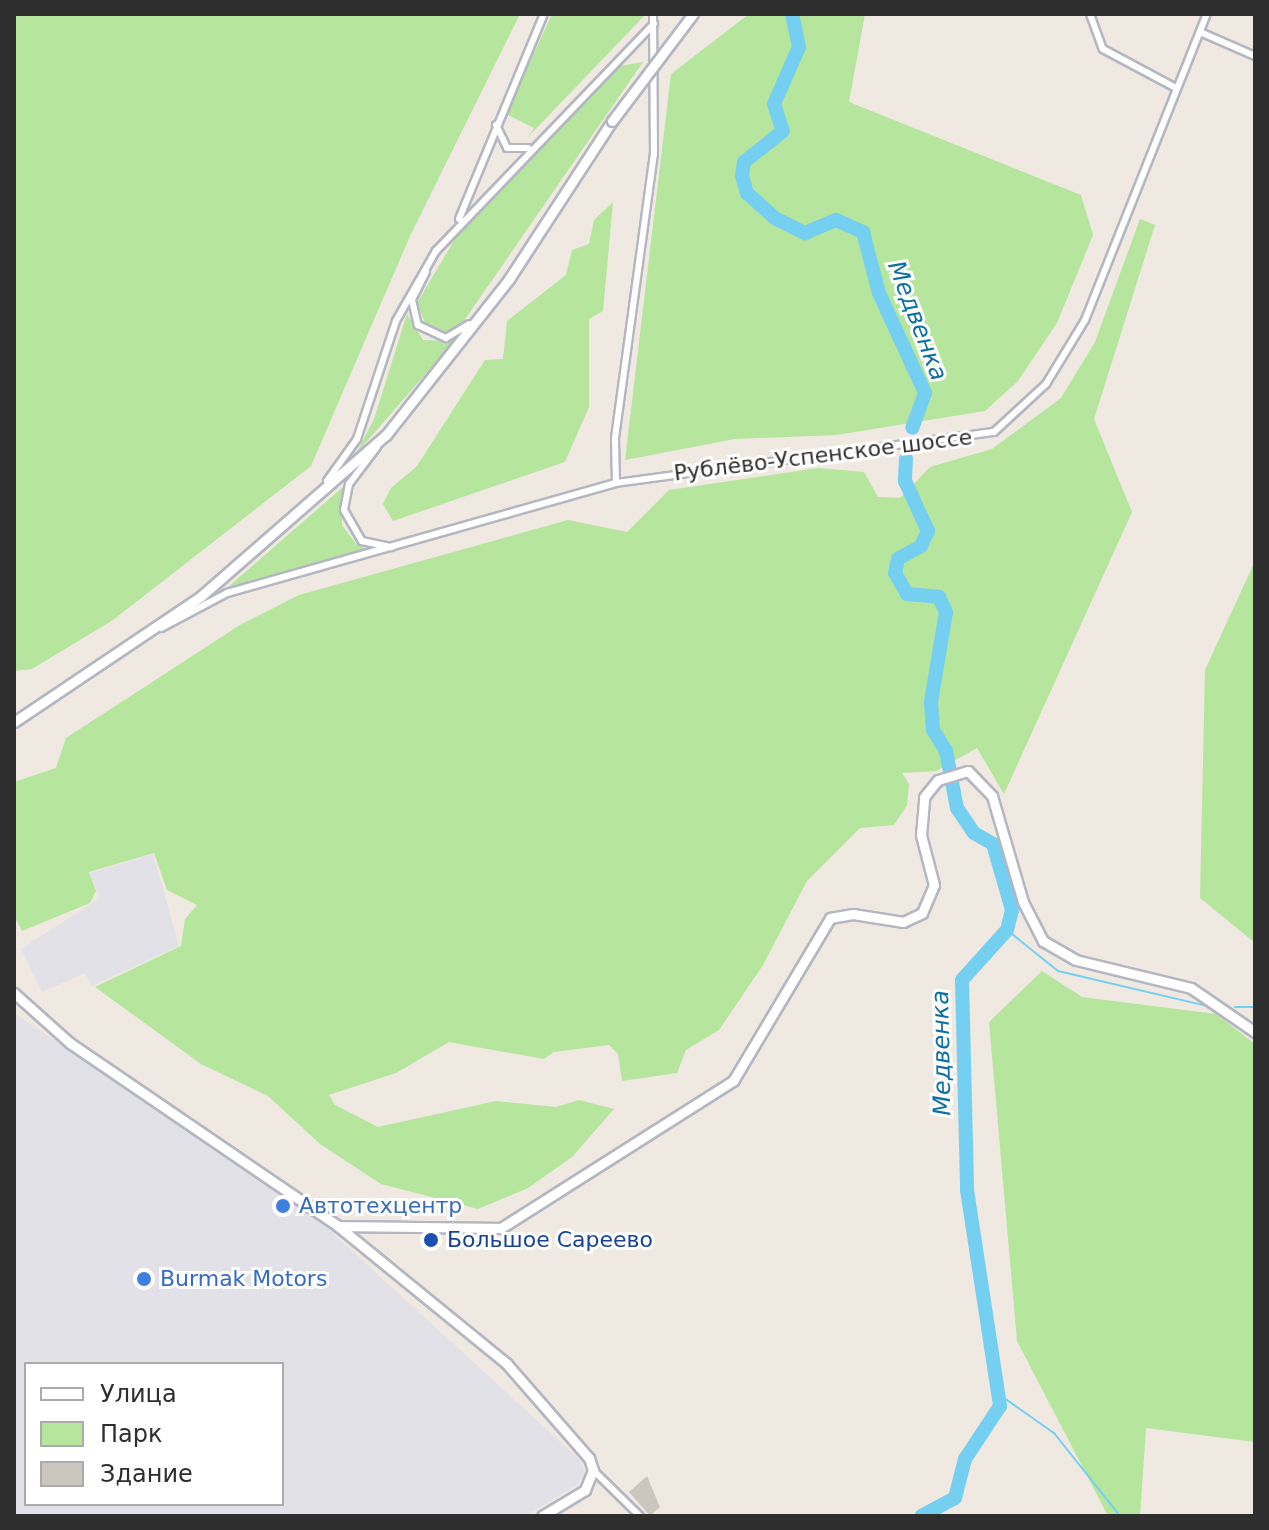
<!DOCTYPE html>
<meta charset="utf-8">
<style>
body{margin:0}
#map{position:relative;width:1269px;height:1530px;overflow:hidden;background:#efe9e1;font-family:"DejaVu Sans",sans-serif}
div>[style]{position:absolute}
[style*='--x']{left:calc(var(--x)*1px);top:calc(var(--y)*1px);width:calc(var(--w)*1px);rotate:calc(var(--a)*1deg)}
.industrial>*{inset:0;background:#e3e1e8}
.green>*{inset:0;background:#b6e59e}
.stream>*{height:2px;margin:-1px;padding:0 1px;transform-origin:1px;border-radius:1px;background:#75cff0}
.river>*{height:14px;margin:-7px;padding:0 7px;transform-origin:7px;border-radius:7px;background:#75cff0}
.building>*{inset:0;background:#cbc7bf}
.roads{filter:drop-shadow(2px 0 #b4b7c1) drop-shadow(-2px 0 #b4b7c1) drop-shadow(0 2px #b4b7c1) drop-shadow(0 -2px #b4b7c1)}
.street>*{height:6px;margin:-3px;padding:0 3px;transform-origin:3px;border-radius:3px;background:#fff}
.secondary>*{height:9px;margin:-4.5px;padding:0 4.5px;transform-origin:4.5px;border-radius:4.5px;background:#fff}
.bridges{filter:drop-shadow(2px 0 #b4b7c1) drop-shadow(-2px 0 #b4b7c1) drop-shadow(0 2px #b4b7c1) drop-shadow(0 -2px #b4b7c1)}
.secondary-bridge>*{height:9px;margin:-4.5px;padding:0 4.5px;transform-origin:4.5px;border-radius:4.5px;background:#fff}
.dots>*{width:22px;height:22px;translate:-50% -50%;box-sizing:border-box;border:4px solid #fff;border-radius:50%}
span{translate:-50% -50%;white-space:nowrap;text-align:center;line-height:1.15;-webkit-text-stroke:6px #fff;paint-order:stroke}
.street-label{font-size:22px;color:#2e2e2e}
.shop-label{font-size:22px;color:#366cbe}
.left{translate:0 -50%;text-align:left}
.transit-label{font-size:22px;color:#164399}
.water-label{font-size:24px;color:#0d6fa3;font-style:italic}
.frame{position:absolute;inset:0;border:16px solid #2e2e2e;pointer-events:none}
.legend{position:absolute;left:24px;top:1362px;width:260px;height:144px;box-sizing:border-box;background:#fff;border:2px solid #ababab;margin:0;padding:10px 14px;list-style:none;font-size:24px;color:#2e2e2e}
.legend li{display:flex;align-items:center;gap:16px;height:40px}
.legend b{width:40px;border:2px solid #ababab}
</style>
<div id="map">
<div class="industrial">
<div style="clip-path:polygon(153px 854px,179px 946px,92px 986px,85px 973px,42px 992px,21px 949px,100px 898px,90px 873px)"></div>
<div style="clip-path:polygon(evenodd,14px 1013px,312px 1214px,582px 1462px,584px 1474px,577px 1485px,524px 1516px,14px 1516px,14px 1013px,26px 1364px,282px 1364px,282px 1504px,26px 1504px,26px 1364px)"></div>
</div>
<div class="green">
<div style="clip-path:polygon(14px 14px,520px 14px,410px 236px,311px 466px,113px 620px,32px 669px,14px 671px)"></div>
<div style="clip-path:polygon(552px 14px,644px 16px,527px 138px,534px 128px,506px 114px)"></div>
<div style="clip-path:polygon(749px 14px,865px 14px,849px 102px,1081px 195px,1093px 235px,1057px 323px,1018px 381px,985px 411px,836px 435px,735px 439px,625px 460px,671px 74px)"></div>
<div style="clip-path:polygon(643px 62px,461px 325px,448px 332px,427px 328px,417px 303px,455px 239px,619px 66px)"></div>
<div style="clip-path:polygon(613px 202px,603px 311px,589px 319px,589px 407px,565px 462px,393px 521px,383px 504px,391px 488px,417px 466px,485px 360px,503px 359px,507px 321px,566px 275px,572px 250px,589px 244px,594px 220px)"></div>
<div style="clip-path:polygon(1140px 219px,1155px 225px,1094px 419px,1132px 512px,1004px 794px,977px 748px,936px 771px,902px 773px,909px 784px,907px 805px,894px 825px,860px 828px,807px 881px,763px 965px,719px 1030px,686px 1050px,677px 1073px,622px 1081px,618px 1054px,609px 1045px,554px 1052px,544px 1059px,449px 1042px,396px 1073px,329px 1095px,335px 1105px,378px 1127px,496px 1101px,556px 1107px,579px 1100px,614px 1109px,572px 1157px,528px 1188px,478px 1209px,381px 1184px,320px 1144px,268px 1096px,201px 1064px,95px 987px,181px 946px,185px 919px,197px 905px,167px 890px,154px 853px,89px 872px,96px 891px,90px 903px,22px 931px,14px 916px,14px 782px,56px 768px,66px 738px,240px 625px,299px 595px,568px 520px,627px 532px,669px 490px,818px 468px,864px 472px,878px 497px,900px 498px,930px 467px,992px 449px,1061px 398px,1095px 342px)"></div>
<div style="clip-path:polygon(407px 314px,423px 340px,454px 341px,356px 454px,374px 419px)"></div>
<div style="clip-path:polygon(343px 487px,342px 525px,356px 544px,370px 550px,228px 587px)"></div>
<div style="clip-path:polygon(1255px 561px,1255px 943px,1200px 898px,1205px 670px)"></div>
<div style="clip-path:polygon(1042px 971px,1082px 997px,1216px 1014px,1255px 1044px,1255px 1442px,1146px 1428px,1140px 1516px,1108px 1516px,1017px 1341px,989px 1022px)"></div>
</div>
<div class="stream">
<div style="--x:1007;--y:930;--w:65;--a:38.8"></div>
<div style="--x:1058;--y:971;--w:157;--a:13.2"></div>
<div style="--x:1235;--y:1007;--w:20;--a:0"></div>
<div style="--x:997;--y:1393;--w:70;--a:35.1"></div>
<div style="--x:1054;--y:1433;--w:106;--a:51.5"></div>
</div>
<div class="river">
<div style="--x:792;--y:14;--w:34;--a:78"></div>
<div style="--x:799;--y:47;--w:62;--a:113.7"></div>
<div style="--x:774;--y:104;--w:28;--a:72"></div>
<div style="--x:783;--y:131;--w:50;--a:141.5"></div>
<div style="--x:744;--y:162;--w:14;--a:98"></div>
<div style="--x:742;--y:176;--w:18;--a:74"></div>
<div style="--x:747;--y:193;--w:38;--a:42"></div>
<div style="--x:775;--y:218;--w:34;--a:27"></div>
<div style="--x:805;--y:233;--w:34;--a:-23"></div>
<div style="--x:836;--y:220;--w:30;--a:24"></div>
<div style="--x:863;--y:232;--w:63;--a:75.3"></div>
<div style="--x:879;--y:293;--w:110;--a:65.3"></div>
<div style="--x:925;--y:393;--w:37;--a:110"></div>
<div style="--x:906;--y:459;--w:22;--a:93"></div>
<div style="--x:905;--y:481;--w:55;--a:65.3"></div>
<div style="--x:928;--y:531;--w:17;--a:115"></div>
<div style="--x:921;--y:546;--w:26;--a:151"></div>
<div style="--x:898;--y:559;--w:14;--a:102"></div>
<div style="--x:895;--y:573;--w:24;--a:60"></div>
<div style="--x:907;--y:594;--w:32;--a:5"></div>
<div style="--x:939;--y:597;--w:17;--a:65"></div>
<div style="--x:946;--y:612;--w:91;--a:99.5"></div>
<div style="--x:931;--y:702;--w:28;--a:86"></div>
<div style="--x:933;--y:730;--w:25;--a:58"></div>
<div style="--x:946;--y:751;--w:58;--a:79.1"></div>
<div style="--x:957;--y:808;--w:30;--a:56"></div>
<div style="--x:974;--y:833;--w:22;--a:30"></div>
<div style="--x:993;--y:844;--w:69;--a:73.9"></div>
<div style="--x:1012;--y:910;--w:21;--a:104"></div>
<div style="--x:1007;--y:930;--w:67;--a:132"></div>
<div style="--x:962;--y:980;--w:210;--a:88.6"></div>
<div style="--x:967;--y:1190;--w:219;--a:81.3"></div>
<div style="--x:1000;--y:1406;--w:64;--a:123.4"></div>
<div style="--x:965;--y:1459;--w:40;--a:104.4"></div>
<div style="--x:955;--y:1498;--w:38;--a:152"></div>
</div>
<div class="building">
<div style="clip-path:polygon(647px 1476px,660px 1507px,650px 1516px,629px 1492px)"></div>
</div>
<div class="roads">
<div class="street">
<div style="--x:1090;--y:14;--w:37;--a:70"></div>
<div style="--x:1103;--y:49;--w:83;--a:28.1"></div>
<div style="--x:1200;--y:32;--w:60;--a:23.6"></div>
<div style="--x:496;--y:125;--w:25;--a:64"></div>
<div style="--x:507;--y:148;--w:21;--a:0"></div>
<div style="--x:459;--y:219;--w:222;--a:-67.5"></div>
<div style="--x:426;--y:272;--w:31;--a:117"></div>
<div style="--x:412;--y:300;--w:26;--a:77"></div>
<div style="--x:418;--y:325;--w:31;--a:25"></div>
<div style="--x:446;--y:338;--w:27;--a:-31"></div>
<div style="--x:377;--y:447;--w:46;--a:127.1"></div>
<div style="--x:349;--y:484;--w:26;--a:101"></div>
<div style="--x:344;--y:510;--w:36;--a:60"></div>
<div style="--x:362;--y:541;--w:30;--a:12"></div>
<div style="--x:327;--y:481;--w:52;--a:-54.5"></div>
<div style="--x:357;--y:439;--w:124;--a:-71.7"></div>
<div style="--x:396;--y:321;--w:81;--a:-60.3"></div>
<div style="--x:436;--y:251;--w:315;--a:-46.2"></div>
<div style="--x:616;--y:483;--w:45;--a:-91.3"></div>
<div style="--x:615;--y:438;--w:287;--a:-82.2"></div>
<div style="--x:654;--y:154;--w:140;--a:-90.4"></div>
<div style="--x:161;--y:628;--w:75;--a:-27.9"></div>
<div style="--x:227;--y:593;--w:404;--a:-15.8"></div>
<div style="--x:616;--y:483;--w:381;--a:-7.7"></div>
<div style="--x:994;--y:432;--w:71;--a:-42.7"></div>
<div style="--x:1046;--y:384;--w:75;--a:-58.6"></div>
<div style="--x:1085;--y:320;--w:329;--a:-68.3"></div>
<div style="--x:593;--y:1470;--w:66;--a:44.4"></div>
</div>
<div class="secondary">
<div style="--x:14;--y:722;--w:224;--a:-33.9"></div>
<div style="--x:200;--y:597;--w:247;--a:-41.1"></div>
<div style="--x:386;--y:435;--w:199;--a:-51.7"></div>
<div style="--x:509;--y:279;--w:189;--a:-56.9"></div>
<div style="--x:14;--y:993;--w:75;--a:41.8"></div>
<div style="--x:70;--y:1043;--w:325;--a:34.3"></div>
<div style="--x:338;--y:1226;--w:163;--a:0.7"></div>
<div style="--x:501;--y:1228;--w:275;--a:-32.4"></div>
<div style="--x:733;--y:1081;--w:190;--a:-59.2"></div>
<div style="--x:830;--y:918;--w:23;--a:-10"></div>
<div style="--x:853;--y:914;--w:51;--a:9.1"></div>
<div style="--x:903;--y:922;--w:21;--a:-25"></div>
<div style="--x:922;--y:913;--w:30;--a:-67"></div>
<div style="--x:934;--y:885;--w:52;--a:-104.6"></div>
<div style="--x:921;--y:835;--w:38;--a:-85"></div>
<div style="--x:924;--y:797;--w:22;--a:-51"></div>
<div style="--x:938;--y:780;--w:31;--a:-17"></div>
<div style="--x:968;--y:771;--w:35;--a:46"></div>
<div style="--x:992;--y:796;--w:110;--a:73.7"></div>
<div style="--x:1023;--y:902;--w:44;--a:62.9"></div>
<div style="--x:1043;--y:941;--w:38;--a:30"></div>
<div style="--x:1076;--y:960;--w:118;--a:13.7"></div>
<div style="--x:1191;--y:988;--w:78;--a:34.5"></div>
<div style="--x:338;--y:1226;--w:217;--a:39.2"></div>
<div style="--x:506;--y:1363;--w:126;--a:48.9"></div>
<div style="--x:589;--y:1458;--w:13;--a:72"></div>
<div style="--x:593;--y:1470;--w:22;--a:112"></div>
<div style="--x:585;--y:1490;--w:50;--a:148.8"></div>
</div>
</div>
<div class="bridges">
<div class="secondary-bridge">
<div style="--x:612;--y:121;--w:134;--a:-52.9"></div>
</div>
</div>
<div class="dots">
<div style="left:283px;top:1206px;background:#3f7fe0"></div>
<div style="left:431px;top:1240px;background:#1a4fb4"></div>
<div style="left:144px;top:1279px;background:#3f7fe0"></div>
</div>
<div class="street-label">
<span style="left:823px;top:455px;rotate:-7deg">Рублёво-Успенское шоссе</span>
</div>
<div class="shop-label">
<span class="left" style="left:299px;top:1206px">Автотехцентр</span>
<span class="left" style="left:160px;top:1279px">Burmak Motors</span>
</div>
<div class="transit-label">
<span class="left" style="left:447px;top:1240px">Большое Сареево</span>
</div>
<div class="water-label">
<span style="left:917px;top:321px;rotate:69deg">Медвенка</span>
<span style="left:942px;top:1053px;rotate:-91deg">Медвенка</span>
</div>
<div class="frame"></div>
<ul class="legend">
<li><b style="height:10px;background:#fff"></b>Улица</li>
<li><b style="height:22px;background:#b6e59e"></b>Парк</li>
<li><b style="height:22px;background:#cbc7bf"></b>Здание</li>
</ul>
</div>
